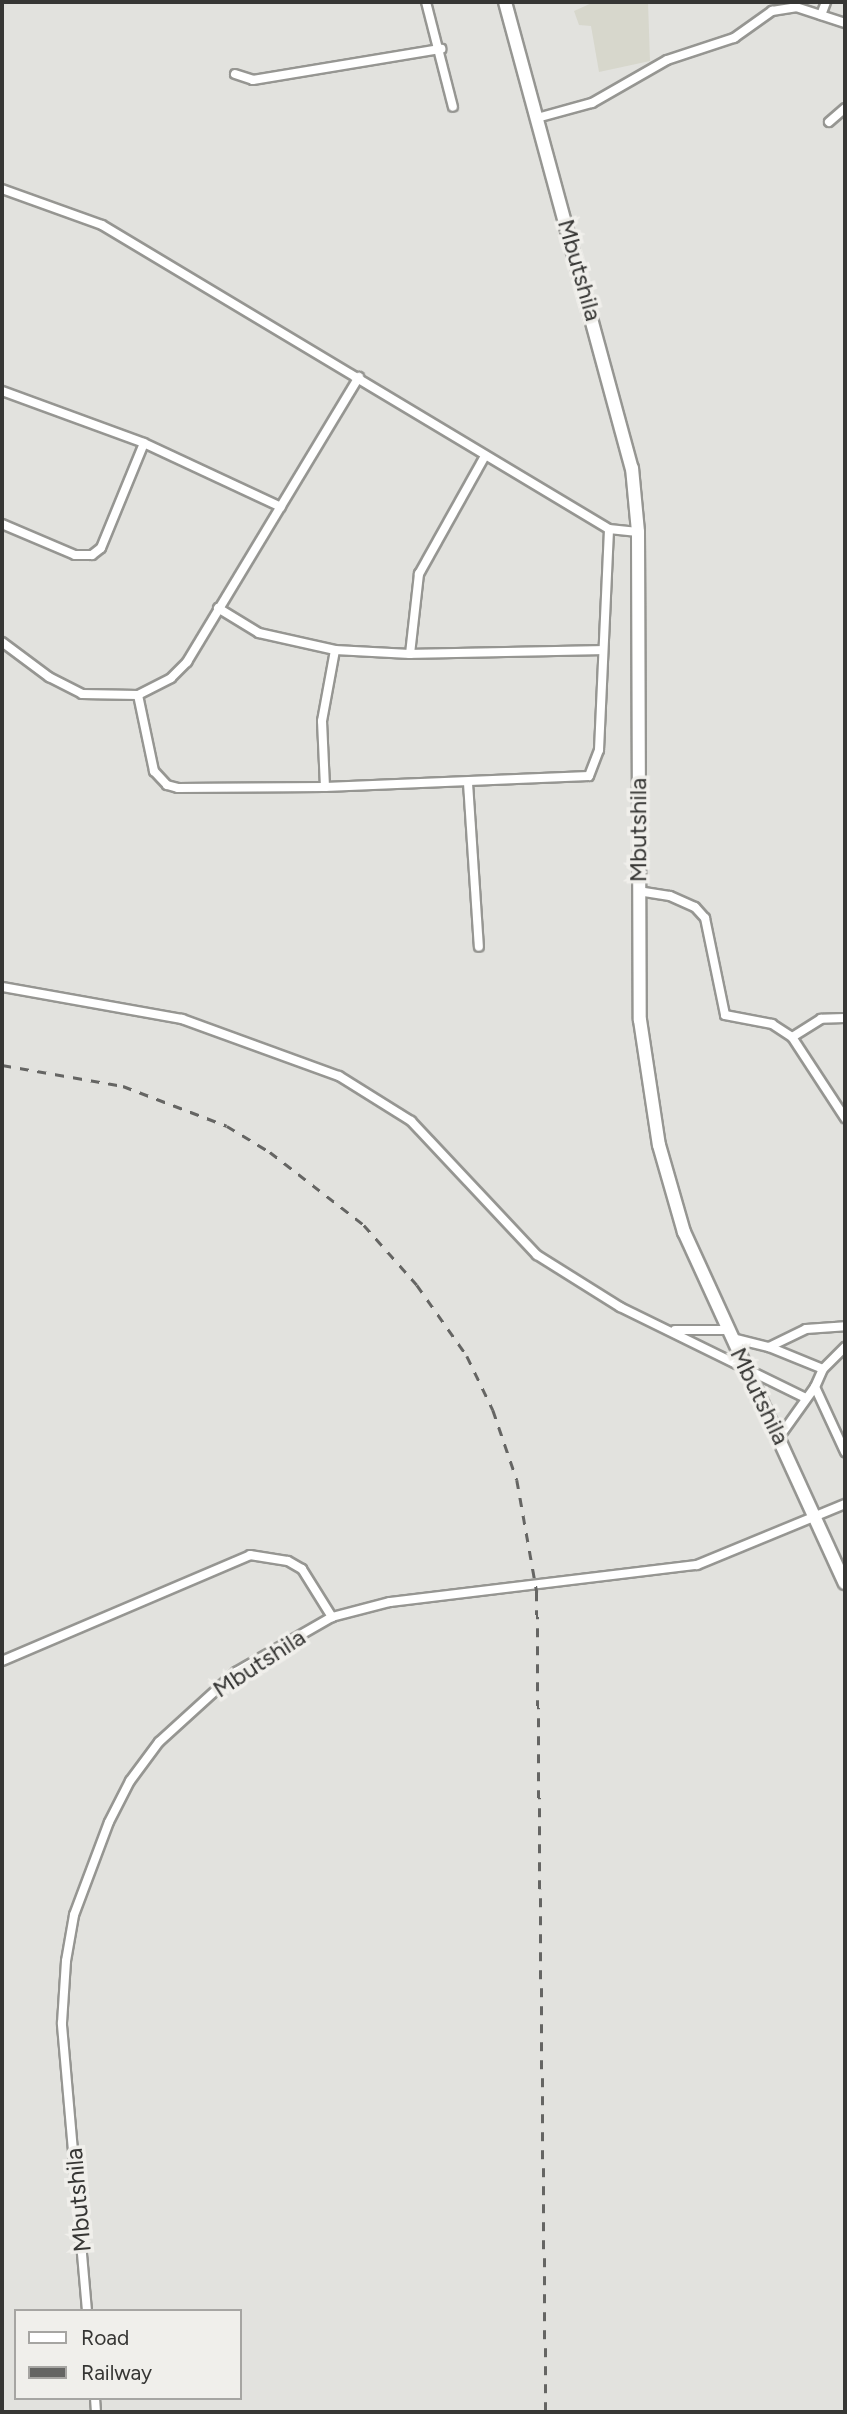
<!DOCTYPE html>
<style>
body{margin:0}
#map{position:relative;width:847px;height:2414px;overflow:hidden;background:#e2e2de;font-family:Figtree,sans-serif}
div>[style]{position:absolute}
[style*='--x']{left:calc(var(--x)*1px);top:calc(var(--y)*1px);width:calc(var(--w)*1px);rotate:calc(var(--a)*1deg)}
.built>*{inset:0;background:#d7d7cc}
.roads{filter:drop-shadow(2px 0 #969692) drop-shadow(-2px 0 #969692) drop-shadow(0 2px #969692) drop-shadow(0 -2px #969692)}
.street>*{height:8px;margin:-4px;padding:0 4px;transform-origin:4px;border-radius:4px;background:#fff}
.secondary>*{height:12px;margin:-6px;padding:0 6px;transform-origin:6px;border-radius:6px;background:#fff}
.rail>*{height:2.5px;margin-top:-1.25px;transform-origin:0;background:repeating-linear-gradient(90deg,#656563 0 9px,transparent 0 18px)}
span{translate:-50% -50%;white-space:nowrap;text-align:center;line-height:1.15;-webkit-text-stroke:7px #f0efeb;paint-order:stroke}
.street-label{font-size:24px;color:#363634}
.frame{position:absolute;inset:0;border:4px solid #363634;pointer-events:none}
.legend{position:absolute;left:14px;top:2309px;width:228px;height:91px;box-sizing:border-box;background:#f0efeb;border:2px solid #a6a5a2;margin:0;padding:9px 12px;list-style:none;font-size:21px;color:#363634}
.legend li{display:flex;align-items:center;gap:14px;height:35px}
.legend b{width:35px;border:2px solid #a6a5a2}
</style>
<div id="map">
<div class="built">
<div style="clip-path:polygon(594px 2px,648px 2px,650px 61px,599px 72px,591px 26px,579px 25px,574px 11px)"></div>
</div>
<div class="roads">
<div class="street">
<div style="--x:426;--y:2;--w:108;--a:75.6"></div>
<div style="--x:821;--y:15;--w:14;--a:-69"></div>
<div style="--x:235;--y:74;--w:19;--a:18"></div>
<div style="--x:253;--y:80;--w:191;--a:-9.4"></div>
<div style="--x:537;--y:118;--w:57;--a:-15.3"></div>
<div style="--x:592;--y:103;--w:86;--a:-29.8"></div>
<div style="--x:667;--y:60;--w:71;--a:-18.2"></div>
<div style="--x:734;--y:38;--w:47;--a:-35.4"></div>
<div style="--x:772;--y:11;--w:24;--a:-9"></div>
<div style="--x:796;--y:7;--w:52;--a:18.1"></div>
<div style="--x:829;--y:122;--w:21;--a:-41"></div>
<div style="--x:2;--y:189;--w:106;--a:19.8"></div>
<div style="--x:102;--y:225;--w:591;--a:30.95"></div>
<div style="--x:609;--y:529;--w:29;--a:6"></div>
<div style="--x:2;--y:391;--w:151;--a:20.1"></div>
<div style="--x:144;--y:443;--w:151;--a:25"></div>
<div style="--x:2;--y:524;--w:79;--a:23"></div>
<div style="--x:75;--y:555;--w:17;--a:0"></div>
<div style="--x:92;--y:555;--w:11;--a:-38"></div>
<div style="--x:101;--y:548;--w:113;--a:-67.7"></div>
<div style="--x:218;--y:608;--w:48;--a:31.4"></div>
<div style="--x:259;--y:633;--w:78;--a:12.6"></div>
<div style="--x:335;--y:650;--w:75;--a:3.1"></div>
<div style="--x:410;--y:654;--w:81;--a:-83.6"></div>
<div style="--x:419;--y:574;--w:135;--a:-60.8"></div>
<div style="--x:2;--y:642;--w:59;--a:36.7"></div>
<div style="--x:49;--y:677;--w:37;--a:27"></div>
<div style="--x:82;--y:694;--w:56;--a:1"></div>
<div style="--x:138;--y:695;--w:37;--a:-27"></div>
<div style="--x:171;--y:678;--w:23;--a:-45"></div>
<div style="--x:187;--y:662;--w:333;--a:-58.9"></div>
<div style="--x:410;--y:654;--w:192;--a:-1.2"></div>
<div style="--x:138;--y:695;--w:78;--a:78.1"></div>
<div style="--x:154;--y:771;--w:19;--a:47"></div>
<div style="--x:167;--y:785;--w:11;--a:15"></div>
<div style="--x:178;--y:788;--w:147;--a:-0.4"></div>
<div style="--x:325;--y:787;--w:264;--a:-2.4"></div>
<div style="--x:589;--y:776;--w:28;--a:-69"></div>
<div style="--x:599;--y:750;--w:221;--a:-87.4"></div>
<div style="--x:468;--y:783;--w:164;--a:86.2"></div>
<div style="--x:325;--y:787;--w:66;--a:-92.6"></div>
<div style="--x:322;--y:721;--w:72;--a:-79.6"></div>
<div style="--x:638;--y:891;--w:32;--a:9"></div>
<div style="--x:670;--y:896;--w:27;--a:24"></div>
<div style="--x:695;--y:907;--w:15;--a:48"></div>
<div style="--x:705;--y:918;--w:99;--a:78.3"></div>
<div style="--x:725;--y:1015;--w:48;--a:10.8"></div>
<div style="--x:772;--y:1024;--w:24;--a:33"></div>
<div style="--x:2;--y:987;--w:183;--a:10.1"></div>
<div style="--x:182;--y:1019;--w:167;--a:20"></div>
<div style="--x:339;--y:1076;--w:85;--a:32"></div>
<div style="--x:411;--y:1121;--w:184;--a:46.8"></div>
<div style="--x:537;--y:1255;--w:98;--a:32.1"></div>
<div style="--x:620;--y:1307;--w:207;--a:26.1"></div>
<div style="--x:845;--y:1018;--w:24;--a:178"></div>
<div style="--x:821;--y:1019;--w:34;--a:148"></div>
<div style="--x:792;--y:1037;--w:97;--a:56.8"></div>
<div style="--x:675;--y:1330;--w:53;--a:0"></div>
<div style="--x:732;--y:1338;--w:38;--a:14"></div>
<div style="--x:769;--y:1347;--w:41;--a:-25.9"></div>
<div style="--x:806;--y:1329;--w:39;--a:-4"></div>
<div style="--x:769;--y:1347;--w:58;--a:22.2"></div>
<div style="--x:815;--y:1387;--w:72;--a:65.2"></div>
<div style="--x:780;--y:1436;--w:60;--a:-54.5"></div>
<div style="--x:815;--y:1387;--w:20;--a:-66"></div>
<div style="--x:823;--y:1369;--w:31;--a:-45"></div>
<div style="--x:2;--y:1661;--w:270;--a:-23.1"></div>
<div style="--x:250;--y:1555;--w:38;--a:9"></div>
<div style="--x:288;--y:1561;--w:16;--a:30"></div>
<div style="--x:302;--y:1569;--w:57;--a:58"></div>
<div style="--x:87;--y:2311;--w:289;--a:-95"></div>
<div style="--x:62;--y:2023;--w:62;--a:-86.3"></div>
<div style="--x:66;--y:1961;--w:47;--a:-80.1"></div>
<div style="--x:74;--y:1915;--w:99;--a:-69.4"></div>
<div style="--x:109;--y:1822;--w:46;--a:-62.9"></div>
<div style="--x:130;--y:1781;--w:49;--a:-53.4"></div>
<div style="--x:159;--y:1742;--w:104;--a:-42.3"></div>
<div style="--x:236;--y:1672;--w:111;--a:-29.8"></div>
<div style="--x:332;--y:1617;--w:60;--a:-14.5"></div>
<div style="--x:390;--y:1602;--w:309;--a:-6.9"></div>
<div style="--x:697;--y:1565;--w:160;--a:-22.4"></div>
<div style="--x:95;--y:2398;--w:14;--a:86"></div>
</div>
<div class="secondary">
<div style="--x:505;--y:2;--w:483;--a:74.8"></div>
<div style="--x:632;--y:468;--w:64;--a:84.6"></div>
<div style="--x:638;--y:532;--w:488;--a:89.8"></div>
<div style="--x:640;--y:1020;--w:126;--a:81.4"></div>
<div style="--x:659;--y:1145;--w:91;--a:74"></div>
<div style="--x:684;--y:1232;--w:386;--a:65.4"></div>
</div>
</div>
<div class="rail">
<div style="--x:2;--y:1065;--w:123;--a:9.8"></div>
<div style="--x:123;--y:1086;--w:111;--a:21"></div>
<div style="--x:227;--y:1126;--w:50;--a:31.2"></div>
<div style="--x:270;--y:1152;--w:119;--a:37.8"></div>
<div style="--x:364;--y:1225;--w:80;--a:48.5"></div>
<div style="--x:417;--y:1285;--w:87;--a:54.8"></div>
<div style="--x:467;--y:1356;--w:60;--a:64.3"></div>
<div style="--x:493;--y:1410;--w:74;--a:71.1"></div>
<div style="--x:517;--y:1480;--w:114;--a:79.9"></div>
<div style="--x:537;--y:1592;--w:820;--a:89.37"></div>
</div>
<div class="street-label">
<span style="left:580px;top:270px;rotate:74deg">Mbutshila</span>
<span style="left:638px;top:830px;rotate:-90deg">Mbutshila</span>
<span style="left:760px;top:1396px;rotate:64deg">Mbutshila</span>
<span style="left:259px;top:1663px;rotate:-33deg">Mbutshila</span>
<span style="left:78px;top:2200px;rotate:-95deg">Mbutshila</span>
</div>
<div class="frame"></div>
<ul class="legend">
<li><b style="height:9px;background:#fff"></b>Road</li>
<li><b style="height:9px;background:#656563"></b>Railway</li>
</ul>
</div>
